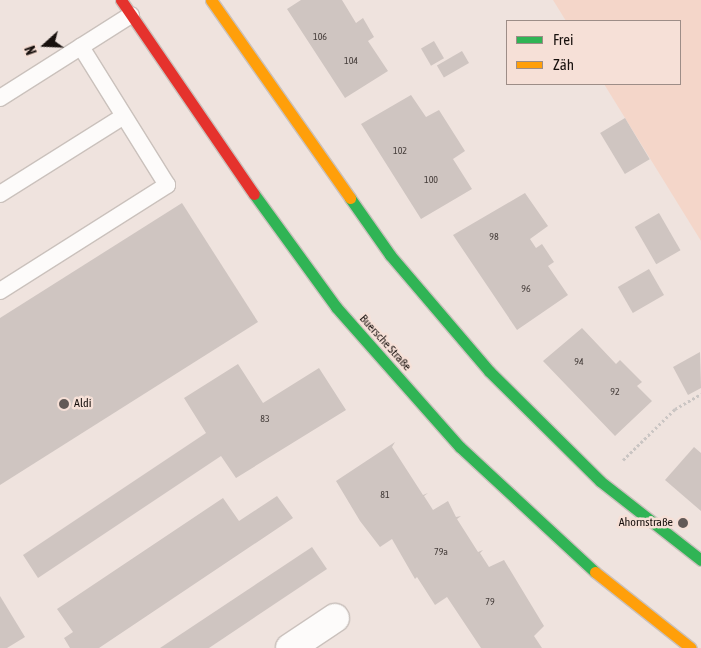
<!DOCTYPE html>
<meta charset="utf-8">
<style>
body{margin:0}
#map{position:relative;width:701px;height:648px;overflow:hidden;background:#efe3de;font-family:"Asap Condensed",sans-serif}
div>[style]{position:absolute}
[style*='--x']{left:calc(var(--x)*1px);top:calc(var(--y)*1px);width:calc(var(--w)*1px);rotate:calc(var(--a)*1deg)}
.green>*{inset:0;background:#f4d6c9}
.building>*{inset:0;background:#cfc5c1;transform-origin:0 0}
.path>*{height:3px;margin-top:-1.5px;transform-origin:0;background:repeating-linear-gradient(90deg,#cac5c3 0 2.5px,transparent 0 5px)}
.roads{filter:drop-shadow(1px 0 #cac1bc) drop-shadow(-1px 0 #cac1bc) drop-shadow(0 1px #cac1bc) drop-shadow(0 -1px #cac1bc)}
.lane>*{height:16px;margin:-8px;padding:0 8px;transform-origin:8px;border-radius:8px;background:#fdfbfa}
.street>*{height:28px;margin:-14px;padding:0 14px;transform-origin:14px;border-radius:14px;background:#fdfbfa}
.fast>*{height:11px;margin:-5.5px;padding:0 5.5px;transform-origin:5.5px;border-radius:5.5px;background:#30b455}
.slow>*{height:11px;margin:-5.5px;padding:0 5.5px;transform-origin:5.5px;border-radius:5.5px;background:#ff9f0a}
.jam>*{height:11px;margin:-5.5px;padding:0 5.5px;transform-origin:5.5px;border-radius:5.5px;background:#e5322d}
.dots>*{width:14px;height:14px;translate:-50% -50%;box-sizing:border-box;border:2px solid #f6e0d7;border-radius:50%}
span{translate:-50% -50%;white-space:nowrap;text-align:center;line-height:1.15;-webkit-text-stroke:5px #f6e0d7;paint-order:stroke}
.number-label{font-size:10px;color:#463e3b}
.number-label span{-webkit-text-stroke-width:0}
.street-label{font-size:12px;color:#18110e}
.poi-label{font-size:12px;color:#18110e}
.left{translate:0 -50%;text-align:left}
.right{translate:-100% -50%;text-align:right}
.legend{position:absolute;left:506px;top:20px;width:175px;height:65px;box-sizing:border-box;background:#f6e0d7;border:1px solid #9d8d87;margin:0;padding:6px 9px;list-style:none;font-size:15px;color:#18110e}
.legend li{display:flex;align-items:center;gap:10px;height:25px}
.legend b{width:25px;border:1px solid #9d8d87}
.north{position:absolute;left:20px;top:20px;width:50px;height:50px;-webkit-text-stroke:4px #f6e0d7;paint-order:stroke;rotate:250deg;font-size:14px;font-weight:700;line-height:20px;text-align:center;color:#18110e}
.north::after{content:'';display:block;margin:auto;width:18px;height:22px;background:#18110e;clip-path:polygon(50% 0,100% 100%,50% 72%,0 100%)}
</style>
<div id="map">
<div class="green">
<div style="clip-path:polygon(553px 0,701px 0,701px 241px,604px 84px,680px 84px,680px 21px,566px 21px)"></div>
</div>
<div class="building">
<div style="clip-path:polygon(301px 0,342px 0,356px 23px,363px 18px,374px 37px,368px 41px,388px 71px,345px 98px,287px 9px)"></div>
<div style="left:434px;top:41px;width:20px;height:15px;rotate:60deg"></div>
<div style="left:462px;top:51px;width:14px;height:29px;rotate:60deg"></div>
<div style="clip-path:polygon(411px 95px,426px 117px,439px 110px,465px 151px,453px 159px,472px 189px,421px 219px,361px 124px)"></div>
<div style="left:625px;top:118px;width:48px;height:29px;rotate:59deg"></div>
<div style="clip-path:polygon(525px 193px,548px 226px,530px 239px,536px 248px,542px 244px,554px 262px,548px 266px,568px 295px,517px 330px,453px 235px)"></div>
<div style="clip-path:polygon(182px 203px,258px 322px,0 485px,0 318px)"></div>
<div style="left:659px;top:213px;width:43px;height:28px;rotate:60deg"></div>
<div style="left:649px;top:269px;width:30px;height:36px;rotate:60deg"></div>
<div style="clip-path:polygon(582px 328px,616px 364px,620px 360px,642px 382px,637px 386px,652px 401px,615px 436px,543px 361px)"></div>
<div style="clip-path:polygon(700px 352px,701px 388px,688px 395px,673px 367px)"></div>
<div style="clip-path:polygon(238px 364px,263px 403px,319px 368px,346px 410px,236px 478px,221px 456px,38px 578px,23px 555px,206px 433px,184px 398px)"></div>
<div style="clip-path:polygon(395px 442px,392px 447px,423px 495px,428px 493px,424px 496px,433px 510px,448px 501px,456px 517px,461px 516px,457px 519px,478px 552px,483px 550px,480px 553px,489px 567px,504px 560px,544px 626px,534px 636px,542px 648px,481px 648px,447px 597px,435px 605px,417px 577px,415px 579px,392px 539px,380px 547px,360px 521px,336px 481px)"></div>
<div style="clip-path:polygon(694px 447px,701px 453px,701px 511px,665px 480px)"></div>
<div style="clip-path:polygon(277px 496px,293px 518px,99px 648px,70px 648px,64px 638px,73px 632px,57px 609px,223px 498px,239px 521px)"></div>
<div style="clip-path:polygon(312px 547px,327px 569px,209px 648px,160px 648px)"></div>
<div style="clip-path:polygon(0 596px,25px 637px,7px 648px,0 648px)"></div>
</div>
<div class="path">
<div style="--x:623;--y:460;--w:73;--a:-44.4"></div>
<div style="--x:675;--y:409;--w:30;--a:-30"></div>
</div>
<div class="roads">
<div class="lane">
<div style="--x:0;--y:98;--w:155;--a:-32.4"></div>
<div style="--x:0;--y:194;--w:146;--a:-32.2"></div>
<div style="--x:0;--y:291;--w:198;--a:-32.4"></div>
<div style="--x:167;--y:185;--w:163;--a:-121.9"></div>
</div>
<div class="street">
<div style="--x:290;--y:648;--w:54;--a:-33.7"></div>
</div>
<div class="fast">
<div style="--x:254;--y:194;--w:140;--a:54"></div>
<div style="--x:336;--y:307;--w:187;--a:48.5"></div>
<div style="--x:460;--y:447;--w:184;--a:42.8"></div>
<div style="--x:350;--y:198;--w:70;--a:54.9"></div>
<div style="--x:390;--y:255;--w:153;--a:49.5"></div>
<div style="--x:489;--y:371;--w:156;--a:44.7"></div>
<div style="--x:600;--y:481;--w:128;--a:38"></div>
</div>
<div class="slow">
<div style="--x:211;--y:0;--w:242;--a:54.9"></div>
<div style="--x:595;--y:572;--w:122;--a:38.4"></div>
</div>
<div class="jam">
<div style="--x:121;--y:0;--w:235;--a:55.6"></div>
</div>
</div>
<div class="dots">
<div style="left:64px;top:404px;background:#635a57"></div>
<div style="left:683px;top:523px;background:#635a57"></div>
</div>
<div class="number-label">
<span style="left:320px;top:37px">106</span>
<span style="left:351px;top:61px">104</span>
<span style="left:400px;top:151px">102</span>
<span style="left:431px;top:180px">100</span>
<span style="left:494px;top:237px">98</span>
<span style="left:526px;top:289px">96</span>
<span style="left:579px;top:362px">94</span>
<span style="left:615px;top:392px">92</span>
<span style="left:265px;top:419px">83</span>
<span style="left:385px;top:495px">81</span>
<span style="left:441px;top:552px">79a</span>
<span style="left:490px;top:602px">79</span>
</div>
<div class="street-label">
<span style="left:385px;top:343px;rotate:48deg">Buersche Straße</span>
</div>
<div class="poi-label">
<span class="left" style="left:74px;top:404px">Aldi</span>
<span class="right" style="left:673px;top:523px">Ahornstraße</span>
</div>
<ul class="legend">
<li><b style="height:6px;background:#30b455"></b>Frei</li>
<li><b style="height:6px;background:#ff9f0a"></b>Zäh</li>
</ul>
<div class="north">N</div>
</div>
